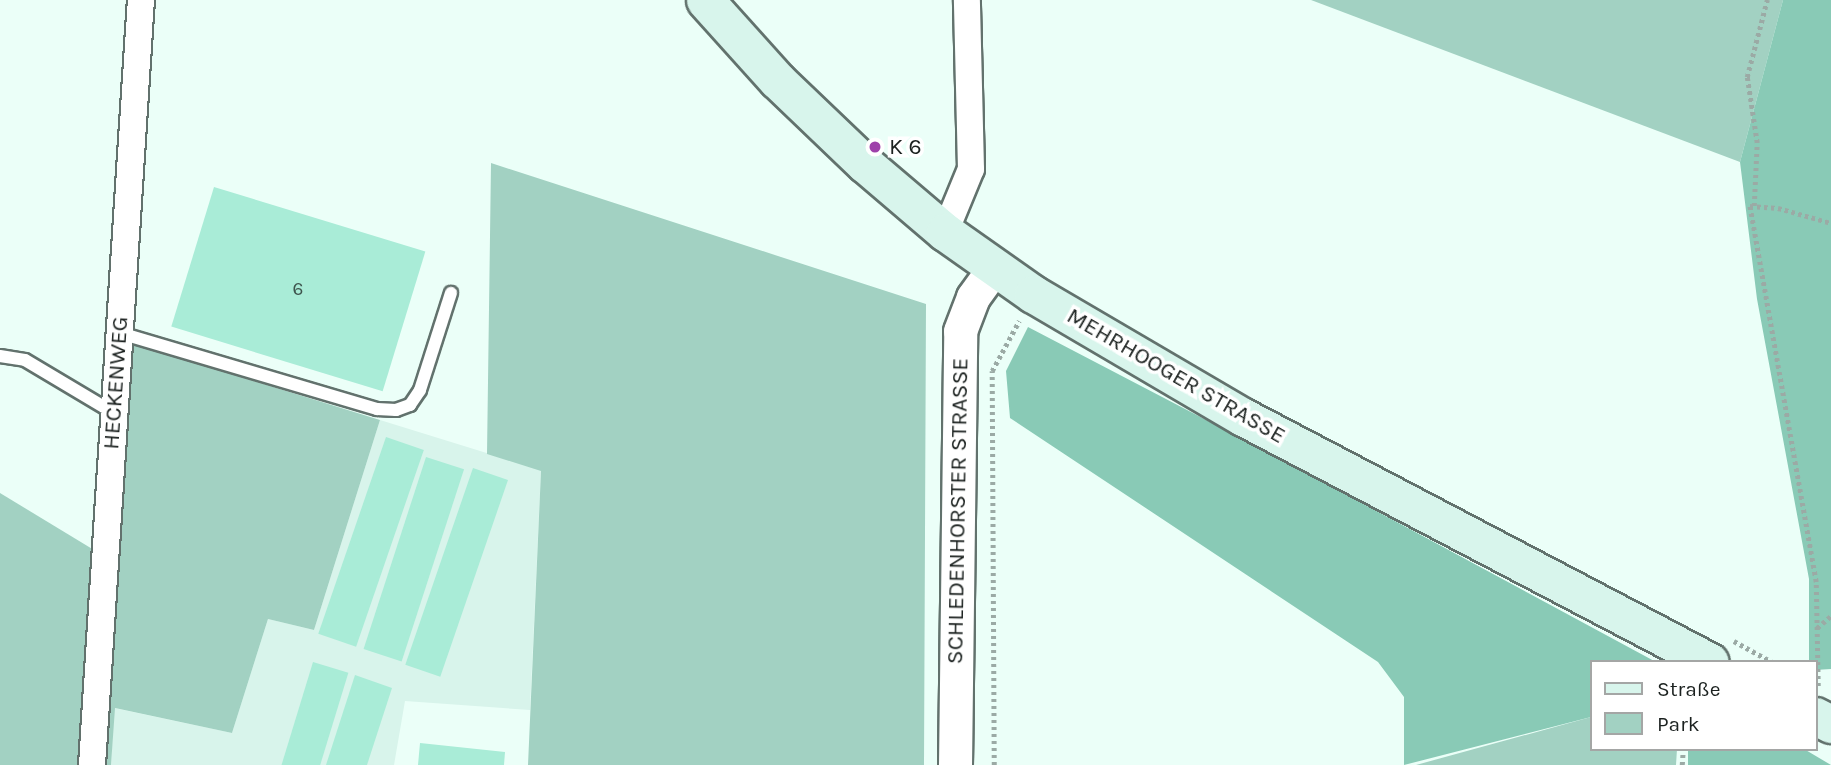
<!DOCTYPE html>
<meta charset="utf-8">
<style>
body{margin:0}
#map{position:relative;width:1831px;height:765px;overflow:hidden;background:#ebfff8;font-family:Karla,sans-serif}
div>[style]{position:absolute}
[style*='--x']{left:calc(var(--x)*1px);top:calc(var(--y)*1px);width:calc(var(--w)*1px);rotate:calc(var(--a)*1deg)}
.built>*{inset:0;background:#d8f4eb}
.green>*{inset:0;background:#a2d1c2}
.forest>*{inset:0;background:#89cab6}
.building>*{inset:0;background:#a9ecd7;transform-origin:0 0}
.path>*{height:4.5px;margin-top:-2.25px;transform-origin:0;background:repeating-linear-gradient(90deg,#9baaa5 0 3.5px,transparent 0 7px)}
.roads{filter:drop-shadow(2px 0 #62726d) drop-shadow(-2px 0 #62726d) drop-shadow(0 2px #62726d) drop-shadow(0 -2px #62726d)}
.service>*{height:12px;margin:-6px;padding:0 6px;transform-origin:6px;border-radius:6px;background:#fff}
.minor>*{height:26px;margin:-13px;padding:0 13px;transform-origin:13px;border-radius:13px;background:#fff}
.tertiary>*{height:33px;margin:-16.5px;padding:0 16.5px;transform-origin:16.5px;border-radius:16.5px;background:#fff}
.secondary>*{height:37px;margin:-18.5px;padding:0 18.5px;transform-origin:18.5px;border-radius:18.5px;background:#d8f5ec}
.dots>*{width:19px;height:19px;translate:-50% -50%;box-sizing:border-box;border:4px solid #fff;border-radius:50%}
span{translate:-50% -50%;white-space:nowrap;text-align:center;line-height:1.15;-webkit-text-stroke:7px #fff;paint-order:stroke}
.number-label{font-size:19px;color:#3e544d}
.number-label span{-webkit-text-stroke-width:0}
.poi-label{font-size:23px;color:#1b211f}
.left{translate:0 -50%;text-align:left}
.street-label{font-size:23px;color:#1b211f}
.legend{position:absolute;left:1590px;top:660px;width:228px;height:91px;box-sizing:border-box;background:#fff;border:2px solid #a4a6a5;margin:0;padding:9px 12px;list-style:none;font-size:21px;color:#1b211f}
.legend li{display:flex;align-items:center;gap:14px;height:35px}
.legend b{width:35px;border:2px solid #a4a6a5}
</style>
<div id="map">
<div class="built">
<div style="clip-path:polygon(380px 420px,541px 470px,530px 710px,405px 701px,394px 765px,111px 765px,114px 708px,232px 733px,268px 619px,314px 630px)"></div>
</div>
<div class="green">
<div style="clip-path:polygon(1311px 0,1783px 0,1740px 162px)"></div>
<div style="clip-path:polygon(491px 163px,926px 304px,924px 765px,528px 765px,541px 471px,487px 454px)"></div>
<div style="clip-path:polygon(137px 345px,380px 420px,314px 630px,268px 619px,232px 733px,115px 708px,111px 765px,98px 765px,126px 349px)"></div>
<div style="clip-path:polygon(0 493px,94px 550px,81px 765px,0 765px)"></div>
<div style="clip-path:polygon(1591px 717px,1591px 749px,1677px 749px,1676px 765px,1416px 765px)"></div>
</div>
<div class="forest">
<div style="clip-path:polygon(1783px 0,1831px 0,1831px 669px,1815px 670px,1815px 662px,1809px 662px,1809px 579px,1757px 299px,1740px 162px)"></div>
<div style="clip-path:polygon(1028px 327px,1256px 446px,1656px 662px,1591px 662px,1591px 717px,1404px 765px,1404px 697px,1378px 662px,1010px 418px,1006px 371px)"></div>
<div style="clip-path:polygon(1688px 749px,1804px 749px,1831px 765px,1688px 765px)"></div>
</div>
<div class="building">
<div style="left:214px;top:187px;width:221px;height:146px;rotate:17deg"></div>
<div style="left:386px;top:437px;width:40px;height:208px;rotate:19deg"></div>
<div style="left:426px;top:457px;width:40px;height:202px;rotate:18deg"></div>
<div style="left:473px;top:468px;width:37px;height:208px;rotate:19deg"></div>
<div style="left:313px;top:662px;width:37px;height:108px;rotate:17deg"></div>
<div style="clip-path:polygon(355px 675px,392px 688px,367px 765px,326px 765px)"></div>
<div style="clip-path:polygon(420px 743px,505px 752px,504px 765px,418px 765px)"></div>
</div>
<div class="path">
<div style="--x:1754;--y:206;--w:63;--a:-87.3"></div>
<div style="--x:1757;--y:143;--w:67;--a:-98.6"></div>
<div style="--x:1747;--y:77;--w:80;--a:-75.4"></div>
<div style="--x:1817;--y:628;--w:18;--a:-41"></div>
<div style="--x:1734;--y:641;--w:43;--a:28.9"></div>
<div style="--x:1818;--y:686;--w:104;--a:-91.1"></div>
<div style="--x:1816;--y:582;--w:382;--a:-100"></div>
<div style="--x:1750;--y:206;--w:28;--a:4"></div>
<div style="--x:1778;--y:208;--w:55;--a:15.8"></div>
<div style="--x:994;--y:765;--w:394;--a:-90.3"></div>
<div style="--x:992;--y:371;--w:57;--a:-61.6"></div>
<div style="--x:1682;--y:765;--w:16;--a:-86"></div>
</div>
<div class="roads">
<div class="service">
<div style="--x:120;--y:333;--w:268;--a:16.5"></div>
<div style="--x:377;--y:409;--w:19;--a:3"></div>
<div style="--x:396;--y:410;--w:15;--a:-20"></div>
<div style="--x:410;--y:405;--w:18;--a:-56"></div>
<div style="--x:420;--y:390;--w:102;--a:-72.3"></div>
<div style="--x:0;--y:356;--w:25;--a:9"></div>
<div style="--x:25;--y:360;--w:104;--a:30.8"></div>
</div>
<div class="minor">
<div style="--x:945;--y:232;--w:68;--a:-67.6"></div>
<div style="--x:971;--y:169;--w:169;--a:-91.4"></div>
<div style="--x:92;--y:765;--w:767;--a:-86.34"></div>
</div>
<div class="tertiary">
<div style="--x:955;--y:765;--w:434;--a:-89.3"></div>
<div style="--x:960;--y:331;--w:36;--a:-69"></div>
<div style="--x:973;--y:297;--w:37;--a:-54"></div>
</div>
<div class="secondary">
<div style="--x:705;--y:0;--w:108;--a:48"></div>
<div style="--x:777;--y:80;--w:122;--a:43.7"></div>
<div style="--x:865;--y:164;--w:105;--a:40.4"></div>
<div style="--x:945;--y:232;--w:108;--a:35.2"></div>
<div style="--x:1033;--y:294;--w:243;--a:30.4"></div>
<div style="--x:1243;--y:417;--w:527;--a:27.68"></div>
<div style="--x:1815;--y:716;--w:18;--a:27"></div>
</div>
</div>
<div class="dots">
<div style="left:875px;top:147px;background:#9e41aa"></div>
</div>
<div class="number-label">
<span style="left:298px;top:290px">6</span>
</div>
<div class="poi-label">
<span class="left" style="left:889px;top:147px">K 6</span>
</div>
<div class="street-label">
<span style="left:1176px;top:376px;rotate:30deg">MEHRHOOGER STRASSE</span>
<span style="left:116px;top:383px;rotate:-86deg">HECKENWEG</span>
<span style="left:958px;top:511px;rotate:-89deg">SCHLEDENHORSTER STRASSE</span>
</div>
<ul class="legend">
<li><b style="height:9px;background:#d8f5ec"></b>Straße</li>
<li><b style="height:19px;background:#a2d1c2"></b>Park</li>
</ul>
</div>
